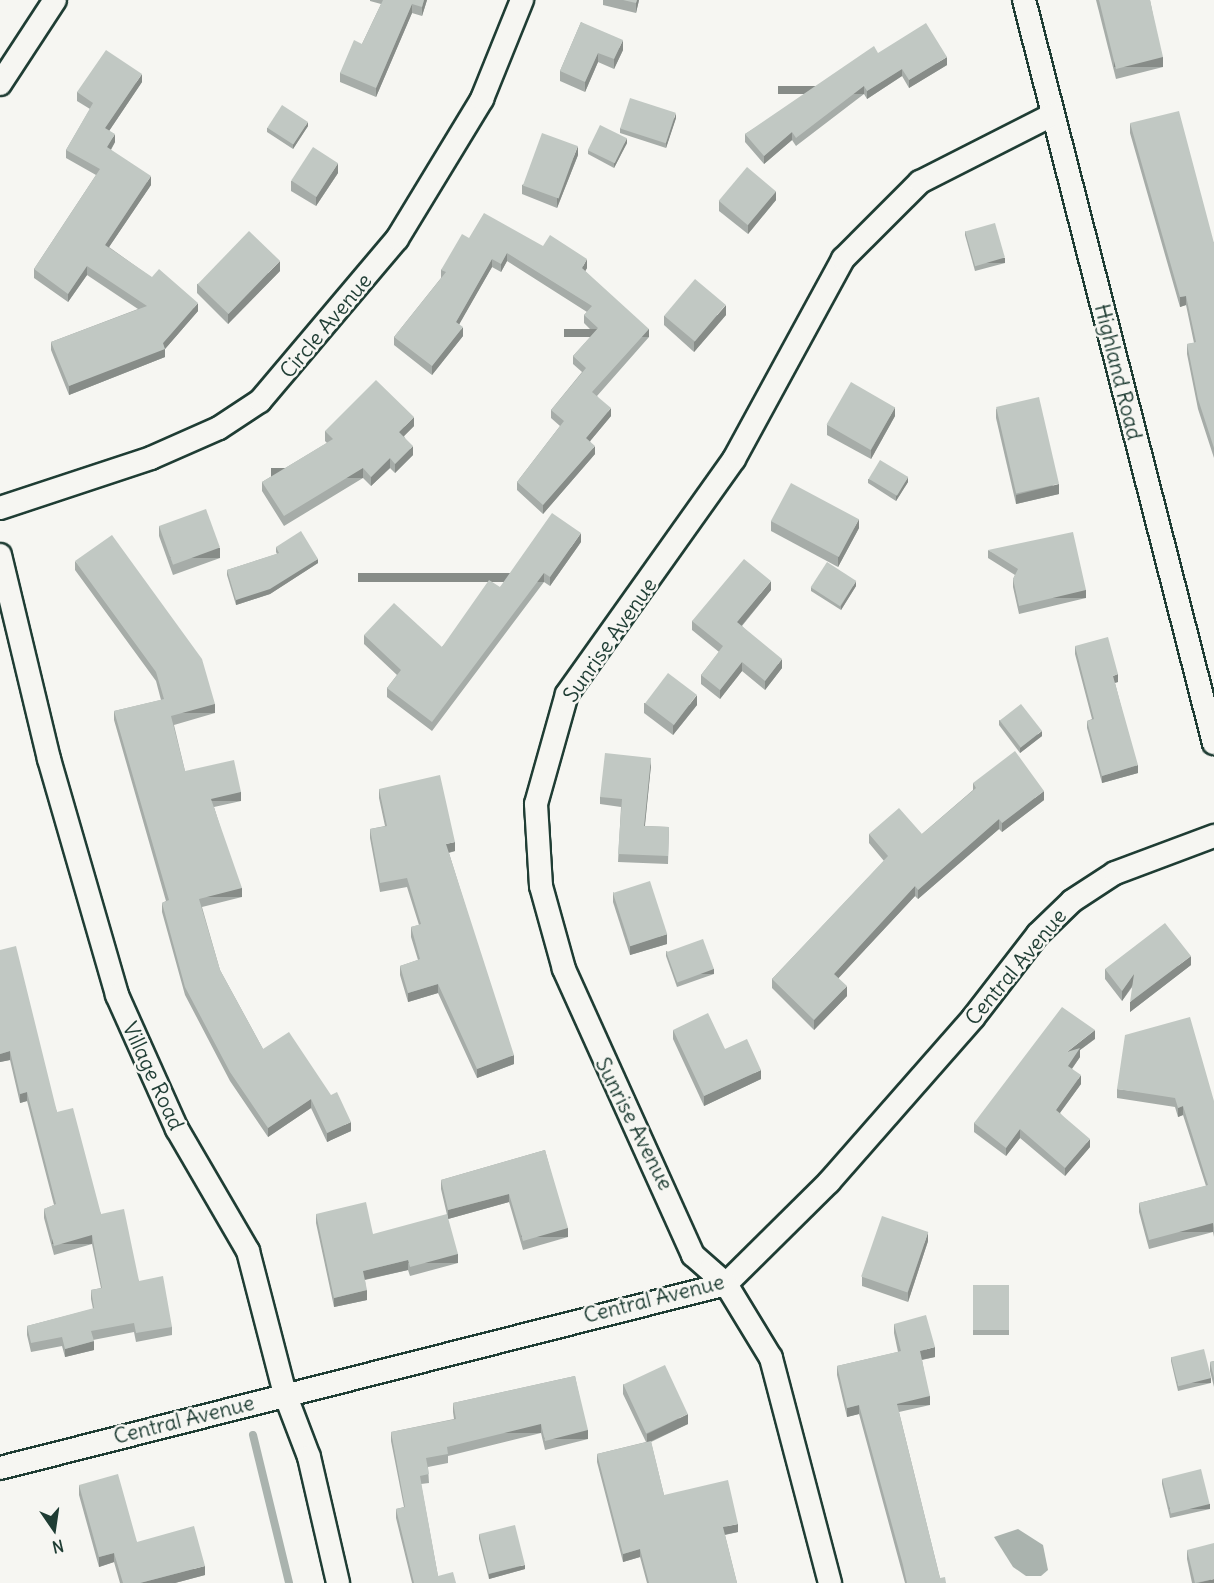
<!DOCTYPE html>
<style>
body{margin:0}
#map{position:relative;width:1214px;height:1583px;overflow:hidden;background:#f6f6f2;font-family:Delius,sans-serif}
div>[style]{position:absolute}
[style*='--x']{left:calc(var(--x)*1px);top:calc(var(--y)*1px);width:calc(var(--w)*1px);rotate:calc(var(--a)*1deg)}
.water>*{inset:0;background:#aab3ae}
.stream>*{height:8px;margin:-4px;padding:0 4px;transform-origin:4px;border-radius:4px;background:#aab3ae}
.roads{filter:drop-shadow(2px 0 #1f3d34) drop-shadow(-2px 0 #1f3d34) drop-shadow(0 2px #1f3d34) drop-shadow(0 -2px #1f3d34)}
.street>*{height:22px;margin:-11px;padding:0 11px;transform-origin:11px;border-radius:11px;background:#f6f6f2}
.wall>*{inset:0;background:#a6aca8;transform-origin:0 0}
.shaded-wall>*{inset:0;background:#878c88;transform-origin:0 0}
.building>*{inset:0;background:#c1c8c3;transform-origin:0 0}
span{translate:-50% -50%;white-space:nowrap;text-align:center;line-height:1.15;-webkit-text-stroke:5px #f6f6f2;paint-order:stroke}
.street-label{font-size:21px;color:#1f3d34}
.north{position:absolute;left:24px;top:1499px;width:60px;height:60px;-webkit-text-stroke:4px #f6f6f2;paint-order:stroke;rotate:167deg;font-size:16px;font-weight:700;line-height:24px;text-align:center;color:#1f3d34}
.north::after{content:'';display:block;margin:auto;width:21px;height:27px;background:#1f3d34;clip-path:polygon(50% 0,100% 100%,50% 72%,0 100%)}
</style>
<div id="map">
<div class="water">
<div style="clip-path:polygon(1018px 1529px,1043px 1545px,1048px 1570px,1041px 1576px,1026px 1576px,1013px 1567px,994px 1537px)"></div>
</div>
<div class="stream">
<div style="--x:253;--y:1435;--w:152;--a:76.3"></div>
</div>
<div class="roads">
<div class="street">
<div style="--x:1024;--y:0;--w:767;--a:75.66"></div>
<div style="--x:0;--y:84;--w:100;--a:-56.8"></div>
<div style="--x:0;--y:508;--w:159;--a:-18.3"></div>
<div style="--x:151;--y:458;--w:74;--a:-23.8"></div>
<div style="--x:219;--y:428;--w:49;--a:-33.4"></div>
<div style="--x:260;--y:401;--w:212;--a:-49.8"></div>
<div style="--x:397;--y:239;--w:164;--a:-58.7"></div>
<div style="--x:482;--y:99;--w:107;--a:-68"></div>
<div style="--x:0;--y:555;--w:210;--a:76.5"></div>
<div style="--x:49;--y:759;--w:246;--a:73.9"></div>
<div style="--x:117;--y:995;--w:147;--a:65.9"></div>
<div style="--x:177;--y:1129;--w:141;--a:59.8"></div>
<div style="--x:248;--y:1251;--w:148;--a:75.5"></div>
<div style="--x:285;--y:1394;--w:67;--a:69.1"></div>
<div style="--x:309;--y:1457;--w:129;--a:77"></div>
<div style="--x:0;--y:1468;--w:749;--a:-14.22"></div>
<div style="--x:726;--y:1284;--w:145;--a:-44.7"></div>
<div style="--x:829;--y:1182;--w:218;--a:-48.7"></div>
<div style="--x:973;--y:1018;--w:106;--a:-52.3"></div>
<div style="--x:1038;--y:934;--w:47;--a:-44.1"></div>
<div style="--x:1072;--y:901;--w:51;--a:-33.1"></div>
<div style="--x:1115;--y:873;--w:106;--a:-20.5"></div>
<div style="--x:830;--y:1583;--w:233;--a:-104.7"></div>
<div style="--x:771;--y:1358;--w:87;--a:-121.3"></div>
<div style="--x:726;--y:1284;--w:44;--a:-138.7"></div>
<div style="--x:693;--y:1255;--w:314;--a:-114.3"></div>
<div style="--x:564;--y:969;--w:86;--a:-105.5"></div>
<div style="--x:541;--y:886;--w:82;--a:-93.5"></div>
<div style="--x:536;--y:804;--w:114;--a:-74.3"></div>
<div style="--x:567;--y:694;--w:288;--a:-54.6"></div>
<div style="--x:734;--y:459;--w:228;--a:-61.4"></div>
<div style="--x:843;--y:259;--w:109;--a:-45"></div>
<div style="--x:920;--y:182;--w:148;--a:-26.9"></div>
</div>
</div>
<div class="wall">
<div style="clip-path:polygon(370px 0,427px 0,422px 16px,412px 13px,376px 97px,340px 82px,340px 73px,362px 44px,381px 4px,370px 1px)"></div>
<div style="clip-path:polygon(603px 0,639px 0,636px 13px,603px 5px)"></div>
<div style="clip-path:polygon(1096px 0,1150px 0,1163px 67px,1116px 79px)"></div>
<div style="clip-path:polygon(581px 22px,623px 50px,614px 69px,598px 62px,585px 92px,560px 81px,560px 71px)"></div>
<div style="clip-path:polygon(878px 53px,947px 65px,909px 88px,902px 76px,867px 99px,864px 94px,796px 146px,792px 140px,764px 164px,745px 142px,745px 134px)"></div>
<div style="clip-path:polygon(142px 82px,109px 131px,115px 142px,111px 150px,151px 185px,109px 247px,198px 311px,165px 349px,165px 357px,69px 395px,51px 350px,51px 342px,138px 309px,87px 275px,68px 302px,34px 278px,34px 269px,96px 175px,66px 158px,66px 150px,90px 109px,77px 101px,77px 92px)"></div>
<div style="clip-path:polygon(676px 118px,666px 148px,620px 133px,620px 128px)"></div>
<div style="clip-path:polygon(1130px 123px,1214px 243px,1214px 458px,1198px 409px,1187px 354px,1187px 344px,1194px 343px,1186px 305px,1180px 307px,1130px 133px)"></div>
<div style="clip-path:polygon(308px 126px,293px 149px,267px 132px,267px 128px)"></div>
<div style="clip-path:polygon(627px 143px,614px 168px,588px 154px,588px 150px)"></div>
<div style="clip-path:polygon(578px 155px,557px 208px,522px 194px,522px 185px)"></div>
<div style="clip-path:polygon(338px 173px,316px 206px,291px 191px,291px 181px)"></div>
<div style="clip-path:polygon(776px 200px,748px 234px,719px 211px,719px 201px)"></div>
<div style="clip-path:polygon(965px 231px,1005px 263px,975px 271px,965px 235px)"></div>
<div style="clip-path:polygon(469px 238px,543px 246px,587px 268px,585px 271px,649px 337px,597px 396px,611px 416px,590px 441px,595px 454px,543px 514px,517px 490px,517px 482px,560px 426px,551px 418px,551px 410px,582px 372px,573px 364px,573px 356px,594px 333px,584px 323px,584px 315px,587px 312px,507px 261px,501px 272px,492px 267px,459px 324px,463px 336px,432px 375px,394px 345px,394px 337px,441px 278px,441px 270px)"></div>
<div style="clip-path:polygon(280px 271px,228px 324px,197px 293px,197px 284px)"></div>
<div style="clip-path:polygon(726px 315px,694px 352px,664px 325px,664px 316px)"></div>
<div style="clip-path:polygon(996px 408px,1059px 494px,1016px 504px,996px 418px)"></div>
<div style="clip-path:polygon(895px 416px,871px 459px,827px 435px,827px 425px)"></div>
<div style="clip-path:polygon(414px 426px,404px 436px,413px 455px,395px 473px,390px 468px,371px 486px,363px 478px,284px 526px,262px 491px,262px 482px,327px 443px,325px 441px,325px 431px)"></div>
<div style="clip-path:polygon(868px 479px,908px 482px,896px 501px,868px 483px)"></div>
<div style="clip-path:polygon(771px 521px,859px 528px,838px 567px,771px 531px)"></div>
<div style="clip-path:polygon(159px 526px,220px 558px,173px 575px,159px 536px)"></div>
<div style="clip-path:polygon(581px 542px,550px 586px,544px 582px,432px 731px,387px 697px,387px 688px,397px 675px,364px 644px,364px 635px,442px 647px,500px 587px)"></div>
<div style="clip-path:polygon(276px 547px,318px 563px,270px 594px,236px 605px,227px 575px,227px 570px,277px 554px,276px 552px)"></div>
<div style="clip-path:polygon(988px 550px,1086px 598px,1019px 614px,1013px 587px,1013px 579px,1015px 575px,988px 558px)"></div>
<div style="clip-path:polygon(75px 561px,215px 713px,174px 725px,185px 771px,241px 801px,214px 807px,242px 897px,202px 907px,220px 970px,263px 1049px,351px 1131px,327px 1142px,311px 1108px,268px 1137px,230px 1081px,185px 995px,162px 912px,162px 903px,166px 901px,114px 720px,114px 711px,161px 700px,156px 681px,75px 570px)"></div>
<div style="clip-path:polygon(856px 586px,841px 610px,811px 591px,811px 587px)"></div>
<div style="clip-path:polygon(771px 590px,742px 626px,782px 668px,765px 690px,742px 671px,720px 699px,701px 684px,701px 675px,719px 652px,692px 630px,692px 621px)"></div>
<div style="clip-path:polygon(1075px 646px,1118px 682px,1115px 683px,1138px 773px,1102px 783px,1087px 728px,1087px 721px,1092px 719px,1075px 654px)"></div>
<div style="clip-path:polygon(644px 703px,697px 705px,673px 735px,644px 713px)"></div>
<div style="clip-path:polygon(999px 720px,1042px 736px,1020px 753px,999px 725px)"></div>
<div style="clip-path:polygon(651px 765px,645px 826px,669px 827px,668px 864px,618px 862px,621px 807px,600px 804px,600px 797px)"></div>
<div style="clip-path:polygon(973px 783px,1044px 800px,1002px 832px,999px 829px,918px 899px,915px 896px,838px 978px,847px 996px,814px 1030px,772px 988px,772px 979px,884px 861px,869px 843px,869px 834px,922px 834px,973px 790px)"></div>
<div style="clip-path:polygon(379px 789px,455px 851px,449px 853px,514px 1064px,477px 1078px,438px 993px,408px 1002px,400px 975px,400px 966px,418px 960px,411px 937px,411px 927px,419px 925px,407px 887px,380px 892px,370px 838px,370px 829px,385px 826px,379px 798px)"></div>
<div style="clip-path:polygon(613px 892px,667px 944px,630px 955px,613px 902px)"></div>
<div style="clip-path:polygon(0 950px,57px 1112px,101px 1214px,139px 1281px,172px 1327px,172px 1335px,136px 1342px,134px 1332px,93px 1340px,94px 1350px,65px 1357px,62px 1346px,31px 1352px,27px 1335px,27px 1326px,93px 1309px,91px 1299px,91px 1290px,101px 1288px,92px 1244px,54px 1255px,44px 1218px,44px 1209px,54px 1205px,27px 1101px,20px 1103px,10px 1060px,0 1062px)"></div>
<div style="clip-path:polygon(666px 951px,714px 974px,677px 987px,666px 956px)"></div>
<div style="clip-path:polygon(1191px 965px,1130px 1012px,1133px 986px,1122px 1001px,1105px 979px,1105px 969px)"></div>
<div style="clip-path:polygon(673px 1030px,725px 1049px,761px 1079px,704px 1106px,673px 1039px)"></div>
<div style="clip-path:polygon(1095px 1039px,1080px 1050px,1080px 1057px,1072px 1069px,1081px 1084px,1060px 1113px,1090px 1147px,1065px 1176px,1020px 1138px,1006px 1156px,974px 1132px,974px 1123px)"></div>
<div style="clip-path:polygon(1117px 1089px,1214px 1101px,1214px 1237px,1213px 1232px,1149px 1249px,1139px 1212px,1139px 1203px,1206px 1186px,1183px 1115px,1178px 1117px,1175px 1107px,1117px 1098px)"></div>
<div style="clip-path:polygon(545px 1150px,568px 1237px,523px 1250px,509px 1202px,448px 1219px,441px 1189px,441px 1180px)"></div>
<div style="clip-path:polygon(316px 1214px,373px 1234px,458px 1263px,410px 1276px,408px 1270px,365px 1280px,367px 1300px,334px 1307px,316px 1223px)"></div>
<div style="clip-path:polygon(928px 1241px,908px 1302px,862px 1286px,862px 1277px)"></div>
<div style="left:973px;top:1285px;width:36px;height:50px"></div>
<div style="clip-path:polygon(894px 1324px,935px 1357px,922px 1360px,930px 1405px,899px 1412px,940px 1578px,946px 1583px,905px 1583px,859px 1414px,847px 1417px,837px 1375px,837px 1366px,898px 1352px,894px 1333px)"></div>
<div style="clip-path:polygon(1171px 1357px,1211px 1383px,1178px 1391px,1171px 1361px)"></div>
<div style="clip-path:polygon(1214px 1361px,1214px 1387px,1210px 1371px,1210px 1362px)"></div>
<div style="clip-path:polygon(575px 1376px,588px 1439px,545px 1450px,541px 1433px,448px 1456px,448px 1463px,428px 1467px,429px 1483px,421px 1484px,438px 1576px,456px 1583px,412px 1583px,396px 1518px,396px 1509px,404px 1507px,391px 1441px,391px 1432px,454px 1419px,453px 1412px,453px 1403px)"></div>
<div style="clip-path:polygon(623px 1384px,688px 1424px,651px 1442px,664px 1495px,738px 1532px,725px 1535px,737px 1583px,647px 1583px,640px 1557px,623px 1562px,597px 1462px,597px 1454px,646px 1442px,623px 1394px)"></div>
<div style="clip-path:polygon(1162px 1479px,1210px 1509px,1170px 1518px,1162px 1484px)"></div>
<div style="clip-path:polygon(79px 1485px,137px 1542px,205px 1575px,175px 1583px,120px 1583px,114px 1562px,99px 1567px,79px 1495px)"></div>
<div style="clip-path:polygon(479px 1534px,525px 1569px,489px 1579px,479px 1539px)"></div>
<div style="clip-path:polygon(1187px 1550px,1214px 1583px,1192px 1583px,1187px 1559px)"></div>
</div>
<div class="shaded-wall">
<div style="clip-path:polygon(424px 0,427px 0,422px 16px,422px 7px)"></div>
<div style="clip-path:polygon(637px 0,639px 0,636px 13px,636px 3px)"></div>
<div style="clip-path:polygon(412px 4px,412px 13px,376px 97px,376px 88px)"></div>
<div style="clip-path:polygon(623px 40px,623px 50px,614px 69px,614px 59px)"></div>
<div style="clip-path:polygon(598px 53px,598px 62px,585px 92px,585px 82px)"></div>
<div style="clip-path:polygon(947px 57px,947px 65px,909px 88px,909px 80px)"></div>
<div style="left:1163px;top:57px;width:10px;height:49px;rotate:90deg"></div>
<div style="clip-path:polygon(902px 69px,902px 76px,867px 99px,867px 91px)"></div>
<div style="clip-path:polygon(142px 74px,142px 82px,105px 137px,105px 128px)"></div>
<div style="left:864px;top:86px;width:8px;height:86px;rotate:90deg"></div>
<div style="clip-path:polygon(676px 113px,676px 118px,666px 148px,666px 143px)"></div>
<div style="clip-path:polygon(308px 122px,308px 126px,293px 149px,293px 144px)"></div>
<div style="clip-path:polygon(792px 132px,792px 140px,764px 164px,764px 156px)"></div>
<div style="clip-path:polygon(115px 134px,115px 142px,107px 156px,107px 147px)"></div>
<div style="clip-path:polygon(627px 138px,627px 143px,614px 168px,614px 163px)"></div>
<div style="clip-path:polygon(578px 146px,578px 155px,557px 208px,557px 198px)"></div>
<div style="clip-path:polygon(338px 163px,338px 173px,316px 206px,316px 197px)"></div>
<div style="clip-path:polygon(151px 176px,151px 185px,105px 253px,105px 245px)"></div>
<div style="clip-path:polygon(776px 191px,776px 200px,748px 234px,748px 224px)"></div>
<div style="clip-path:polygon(507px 253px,507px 261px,501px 272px,501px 264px)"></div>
<div style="left:1005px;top:258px;width:5px;height:31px;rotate:90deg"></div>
<div style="clip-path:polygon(492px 259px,492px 267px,456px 330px,456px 322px)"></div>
<div style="clip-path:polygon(587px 259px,587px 268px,582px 277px,582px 268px)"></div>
<div style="clip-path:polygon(280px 261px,280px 271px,228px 324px,228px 314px)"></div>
<div style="clip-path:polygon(87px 266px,87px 275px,68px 302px,68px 294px)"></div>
<div style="clip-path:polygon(1186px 296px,1186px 305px,1180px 307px,1180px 297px)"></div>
<div style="clip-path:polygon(198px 303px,198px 311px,165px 349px,165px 357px,69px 395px,69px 386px,163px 343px)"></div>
<div style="clip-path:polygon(726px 305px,726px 315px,694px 352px,694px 342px)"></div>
<div style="clip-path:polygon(463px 327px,463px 336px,432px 375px,432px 366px)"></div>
<div style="left:649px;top:329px;width:8px;height:85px;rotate:90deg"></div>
<div style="clip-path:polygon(895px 407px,895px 416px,871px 459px,871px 450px)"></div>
<div style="clip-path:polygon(611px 408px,611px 416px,586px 446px,586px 438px)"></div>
<div style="clip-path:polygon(414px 417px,414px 426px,399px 441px,399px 432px)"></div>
<div style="clip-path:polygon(413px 446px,413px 455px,395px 473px,395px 464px)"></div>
<div style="clip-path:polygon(595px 446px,595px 454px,543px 514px,543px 505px)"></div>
<div style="clip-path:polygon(390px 458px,390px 468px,371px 486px,371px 477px)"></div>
<div style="left:363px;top:468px;width:10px;height:92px;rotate:90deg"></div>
<div style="clip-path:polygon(908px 477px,908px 482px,896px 501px,896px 496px)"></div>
<div style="clip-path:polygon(1059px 484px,1059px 494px,1016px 504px,1016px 495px)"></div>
<div style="clip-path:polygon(859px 519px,859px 528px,838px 567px,838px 557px)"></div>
<div style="clip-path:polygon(581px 533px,581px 542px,550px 586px,550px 577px)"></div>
<div style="left:220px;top:548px;width:10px;height:50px;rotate:90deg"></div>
<div style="clip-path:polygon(318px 559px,318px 563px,270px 594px,236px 605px,236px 600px)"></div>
<div style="left:544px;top:573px;width:9px;height:186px;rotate:90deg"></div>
<div style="clip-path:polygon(771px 581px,771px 590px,737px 631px,737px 622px)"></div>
<div style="clip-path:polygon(856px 581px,856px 586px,841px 610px,841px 606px)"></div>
<div style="left:1086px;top:590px;width:8px;height:69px;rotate:90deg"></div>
<div style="clip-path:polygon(782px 659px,782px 668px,765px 690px,765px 681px)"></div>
<div style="clip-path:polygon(742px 662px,742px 671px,720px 699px,720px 690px)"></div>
<div style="clip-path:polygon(1118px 674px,1118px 682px,1113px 683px,1113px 676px)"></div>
<div style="clip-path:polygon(697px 695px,697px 705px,673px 735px,673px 726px)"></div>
<div style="left:215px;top:704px;width:9px;height:46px;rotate:90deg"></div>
<div style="clip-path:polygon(1042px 731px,1042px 736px,1020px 753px,1020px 748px)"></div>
<div style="clip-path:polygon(651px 758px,651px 765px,644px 833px,644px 826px)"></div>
<div style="clip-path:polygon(1138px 765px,1138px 773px,1102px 783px,1102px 776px)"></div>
<div style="clip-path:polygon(1044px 791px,1044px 800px,1002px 832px,1002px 823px)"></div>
<div style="left:241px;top:792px;width:9px;height:31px;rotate:90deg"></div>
<div style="clip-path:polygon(999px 819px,999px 829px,918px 899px,918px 890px)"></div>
<div style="clip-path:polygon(455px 842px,455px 851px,446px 853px,446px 844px)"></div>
<div style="clip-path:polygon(915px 886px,915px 896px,834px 983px,834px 974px)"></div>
<div style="left:242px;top:888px;width:9px;height:44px;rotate:90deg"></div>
<div style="clip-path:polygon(667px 934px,667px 944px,630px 955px,630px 946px)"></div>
<div style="clip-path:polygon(1191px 956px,1191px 965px,1130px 1012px,1130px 1002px)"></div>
<div style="left:714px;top:969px;width:5px;height:39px;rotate:90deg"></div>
<div style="clip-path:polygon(1134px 974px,1134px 983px,1122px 1001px,1122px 991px)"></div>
<div style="clip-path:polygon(438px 984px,438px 993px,408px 1002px,408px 993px)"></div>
<div style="clip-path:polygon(847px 986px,847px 996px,814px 1030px,814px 1020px)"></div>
<div style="clip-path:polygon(1095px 1030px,1095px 1039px,1080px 1050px,1080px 1057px,1068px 1074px,1067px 1052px)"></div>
<div style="clip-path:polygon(10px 1051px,10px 1060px,0 1062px,0 1054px)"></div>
<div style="clip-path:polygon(514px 1055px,514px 1064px,477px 1078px,477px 1069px)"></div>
<div style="clip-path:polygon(761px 1070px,761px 1079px,704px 1106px,704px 1096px)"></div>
<div style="clip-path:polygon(1081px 1075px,1081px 1084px,1056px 1118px,1056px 1110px)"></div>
<div style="clip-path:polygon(27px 1092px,27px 1101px,20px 1103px,20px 1094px)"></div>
<div style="clip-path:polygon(311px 1099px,311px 1108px,268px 1137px,268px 1128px)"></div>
<div style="clip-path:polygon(1183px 1106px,1183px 1115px,1178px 1117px,1178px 1108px)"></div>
<div style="clip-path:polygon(351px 1122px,351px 1131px,327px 1142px,327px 1133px)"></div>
<div style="clip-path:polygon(1020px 1129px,1020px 1138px,1006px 1156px,1006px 1148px)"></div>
<div style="clip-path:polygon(1090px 1139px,1090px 1147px,1065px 1176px,1065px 1168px)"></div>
<div style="clip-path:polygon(509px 1194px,509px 1202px,448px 1219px,448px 1210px)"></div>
<div style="left:1213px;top:1223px;width:9px;height:66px;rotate:90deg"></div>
<div style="left:568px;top:1228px;width:9px;height:47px;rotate:90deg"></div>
<div style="clip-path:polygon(928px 1232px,928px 1241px,908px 1302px,908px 1292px)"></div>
<div style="left:92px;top:1235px;width:9px;height:40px;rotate:90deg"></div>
<div style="left:458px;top:1254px;width:9px;height:50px;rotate:90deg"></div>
<div style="clip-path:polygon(408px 1260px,408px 1270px,363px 1280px,363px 1271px)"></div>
<div style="clip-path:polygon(367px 1290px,367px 1300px,334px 1307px,334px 1298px)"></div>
<div style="clip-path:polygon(94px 1341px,94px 1350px,65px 1357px,65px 1349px)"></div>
<div style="clip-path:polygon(935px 1347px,935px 1357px,920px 1360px,920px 1351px)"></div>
<div style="left:1211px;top:1378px;width:5px;height:34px;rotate:90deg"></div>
<div style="left:930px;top:1396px;width:9px;height:34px;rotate:90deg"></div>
<div style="clip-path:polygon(859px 1405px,859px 1414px,847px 1417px,847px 1408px)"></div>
<div style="clip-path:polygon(688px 1414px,688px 1424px,647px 1443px,647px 1434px)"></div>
<div style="left:541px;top:1424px;width:9px;height:97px;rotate:90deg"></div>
<div style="left:588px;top:1430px;width:9px;height:44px;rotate:90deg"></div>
<div style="left:1210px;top:1504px;width:5px;height:41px;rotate:90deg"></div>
<div style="clip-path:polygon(738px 1524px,738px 1532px,723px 1535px,723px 1527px)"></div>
<div style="clip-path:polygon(640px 1549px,640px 1557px,623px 1562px,623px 1554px)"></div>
<div style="clip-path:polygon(114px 1553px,114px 1562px,99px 1567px,99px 1557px)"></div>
<div style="clip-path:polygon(525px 1565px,525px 1569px,489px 1579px,489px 1574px)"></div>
<div style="clip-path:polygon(205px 1566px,205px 1575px,175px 1583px,140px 1583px)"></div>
<div style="clip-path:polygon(1214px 1579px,1214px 1583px,1198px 1583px)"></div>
</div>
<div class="building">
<div style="clip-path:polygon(383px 0,424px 0,422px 7px,412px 4px,376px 88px,340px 73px,354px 40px,362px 44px)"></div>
<div style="clip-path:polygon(623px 0,637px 0,636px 3px)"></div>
<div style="clip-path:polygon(1099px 0,1150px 0,1163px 57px,1116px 69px)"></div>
<div style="clip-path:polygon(581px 22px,623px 40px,614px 59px,598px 53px,585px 82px,560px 71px)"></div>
<div style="clip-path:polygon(926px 23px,947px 57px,909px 80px,902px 69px,867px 91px,864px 86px,796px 138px,792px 132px,764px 156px,745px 134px,874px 46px,878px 53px)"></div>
<div style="clip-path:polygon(106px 50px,142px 74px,105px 128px,115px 134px,107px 147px,151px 176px,105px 245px,152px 277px,159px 269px,198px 303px,163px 343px,165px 349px,69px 386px,51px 342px,147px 306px,87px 266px,68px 294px,34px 269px,100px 169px,66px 150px,93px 103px,77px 92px)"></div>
<div style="left:630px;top:98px;width:48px;height:32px;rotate:18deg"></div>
<div style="left:282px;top:105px;width:31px;height:27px;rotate:33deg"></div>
<div style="clip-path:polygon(1179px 111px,1214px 243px,1214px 448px,1198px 399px,1187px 344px,1196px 342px,1186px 296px,1180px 297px,1130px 123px)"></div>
<div style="left:600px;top:125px;width:30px;height:28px;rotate:26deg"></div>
<div style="left:542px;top:133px;width:38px;height:56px;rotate:20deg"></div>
<div style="left:313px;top:147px;width:30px;height:40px;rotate:33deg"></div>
<div style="left:747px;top:167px;width:38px;height:44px;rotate:40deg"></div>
<div style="clip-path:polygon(484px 213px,543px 246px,550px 235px,587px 259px,582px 268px,649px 329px,592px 392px,611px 408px,586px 438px,595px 446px,543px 505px,517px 482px,564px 421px,551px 410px,586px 368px,573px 356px,598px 328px,584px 315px,592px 306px,507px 253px,501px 264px,492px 259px,456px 322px,463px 327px,432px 366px,394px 337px,446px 272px,441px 270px,462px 234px,469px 238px)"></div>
<div style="left:995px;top:223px;width:36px;height:31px;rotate:74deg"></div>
<div style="left:249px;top:231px;width:43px;height:74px;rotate:44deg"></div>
<div style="left:695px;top:279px;width:40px;height:48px;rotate:40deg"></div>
<div style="clip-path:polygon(376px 380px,414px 417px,399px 432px,413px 446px,395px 464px,390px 458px,371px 477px,363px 468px,284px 516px,262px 482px,333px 439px,325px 431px)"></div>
<div style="left:851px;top:382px;width:51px;height:49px;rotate:30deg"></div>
<div style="left:1039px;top:397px;width:89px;height:44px;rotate:77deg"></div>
<div style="left:880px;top:460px;width:33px;height:22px;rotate:31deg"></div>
<div style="left:791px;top:483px;width:77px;height:43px;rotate:28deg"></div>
<div style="left:206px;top:509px;width:41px;height:50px;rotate:70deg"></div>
<div style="clip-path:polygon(552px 513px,581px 533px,550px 577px,544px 573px,432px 722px,387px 688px,401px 670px,364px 635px,394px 603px,442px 647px,489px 580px,500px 587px)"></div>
<div style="clip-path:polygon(301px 531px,318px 559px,270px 589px,236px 600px,227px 570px,279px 553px,276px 547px)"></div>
<div style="clip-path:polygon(1073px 532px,1086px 590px,1019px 606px,1013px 579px,1018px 569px,988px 550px)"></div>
<div style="clip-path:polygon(112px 535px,202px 659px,215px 704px,171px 716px,185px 771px,234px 760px,241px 792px,211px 799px,242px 888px,199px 899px,220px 970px,263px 1049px,289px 1032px,331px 1095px,337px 1092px,351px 1122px,327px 1133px,311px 1099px,268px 1128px,230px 1072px,185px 987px,162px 903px,169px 900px,114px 711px,164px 699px,156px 672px,75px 561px)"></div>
<div style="clip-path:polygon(744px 559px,771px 581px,737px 622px,782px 659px,765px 681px,742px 662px,720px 690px,701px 675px,723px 646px,692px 621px)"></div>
<div style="left:827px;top:562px;width:35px;height:30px;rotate:33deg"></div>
<div style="clip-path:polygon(1108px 637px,1118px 674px,1113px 676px,1138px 765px,1102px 776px,1087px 721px,1094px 719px,1075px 646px)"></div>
<div style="left:668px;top:673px;width:36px;height:38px;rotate:37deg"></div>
<div style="left:1021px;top:704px;width:34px;height:27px;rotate:52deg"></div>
<div style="clip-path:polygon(1015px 751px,1044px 791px,1002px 823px,999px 819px,918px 890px,915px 886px,834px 974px,847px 986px,814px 1020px,772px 979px,888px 856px,869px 834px,899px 808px,922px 834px,976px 788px,973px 783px)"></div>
<div style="clip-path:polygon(605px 753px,651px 758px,644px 826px,669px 827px,668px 856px,618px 854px,622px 799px,600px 797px)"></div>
<div style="clip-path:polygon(440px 775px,455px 842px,446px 844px,514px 1055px,477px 1069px,438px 984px,408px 993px,400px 966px,420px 959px,411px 927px,421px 924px,407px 878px,380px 883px,370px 829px,387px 826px,379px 789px)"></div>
<div style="left:650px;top:881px;width:56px;height:39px;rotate:72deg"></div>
<div style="clip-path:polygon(1165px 923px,1191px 956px,1130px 1002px,1134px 974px,1122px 991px,1105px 969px)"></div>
<div style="left:703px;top:939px;width:32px;height:39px;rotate:70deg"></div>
<div style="clip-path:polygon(16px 946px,57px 1112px,73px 1108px,101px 1214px,124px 1209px,139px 1281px,163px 1276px,172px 1327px,136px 1333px,134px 1323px,91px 1331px,94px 1341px,65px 1349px,62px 1337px,31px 1343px,27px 1326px,94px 1308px,91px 1290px,102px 1288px,92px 1235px,54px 1246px,44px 1209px,56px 1204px,27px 1092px,20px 1094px,10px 1051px,0 1054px,0 950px)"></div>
<div style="clip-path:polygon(1062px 1007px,1095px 1030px,1067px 1052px,1080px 1048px,1068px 1066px,1081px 1075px,1056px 1110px,1090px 1139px,1065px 1168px,1020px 1129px,1006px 1148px,974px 1123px)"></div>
<div style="clip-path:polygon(708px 1013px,725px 1049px,747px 1039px,761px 1070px,704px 1096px,673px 1030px)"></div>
<div style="clip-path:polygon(1190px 1017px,1214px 1101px,1214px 1228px,1213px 1223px,1149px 1240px,1139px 1203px,1208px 1185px,1183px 1106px,1178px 1108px,1175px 1098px,1117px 1089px,1125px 1035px)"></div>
<div style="clip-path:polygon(545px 1150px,568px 1228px,523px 1241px,509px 1194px,448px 1210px,441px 1180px)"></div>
<div style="clip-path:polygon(366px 1202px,373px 1234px,447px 1214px,458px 1254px,410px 1267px,408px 1260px,363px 1271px,367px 1290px,334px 1298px,316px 1214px)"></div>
<div style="left:882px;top:1216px;width:49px;height:64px;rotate:19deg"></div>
<div style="left:973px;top:1285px;width:36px;height:45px"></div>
<div style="clip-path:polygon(926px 1315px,935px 1347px,920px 1351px,930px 1396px,897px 1404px,940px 1578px,945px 1577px,946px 1583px,907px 1583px,903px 1565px,859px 1405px,847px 1408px,837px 1366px,901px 1351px,894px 1324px)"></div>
<div style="left:1204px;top:1349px;width:30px;height:34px;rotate:76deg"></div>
<div style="clip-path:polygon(1214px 1361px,1214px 1378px,1210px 1362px)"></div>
<div style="left:665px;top:1365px;width:54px;height:46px;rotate:65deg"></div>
<div style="clip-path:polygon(575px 1376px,588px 1430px,545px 1441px,541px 1424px,447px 1447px,448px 1454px,426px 1458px,429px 1474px,420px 1476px,438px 1576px,453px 1572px,456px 1583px,414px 1583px,396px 1509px,405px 1507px,391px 1432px,456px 1419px,453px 1403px)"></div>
<div style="clip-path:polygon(651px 1441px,664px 1495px,728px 1480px,738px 1524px,723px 1527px,737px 1583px,649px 1583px,640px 1549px,623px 1554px,597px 1454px)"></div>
<div style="left:1201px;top:1469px;width:36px;height:40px;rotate:76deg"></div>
<div style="clip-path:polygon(118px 1474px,137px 1542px,194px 1526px,205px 1566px,140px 1583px,123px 1583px,114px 1553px,99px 1557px,79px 1485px)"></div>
<div style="left:515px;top:1525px;width:41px;height:37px;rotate:76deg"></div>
<div style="clip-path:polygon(1214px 1543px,1214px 1579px,1195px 1583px,1187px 1550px)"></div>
</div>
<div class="street-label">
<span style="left:326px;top:326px;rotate:-50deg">Circle Avenue</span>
<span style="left:1118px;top:372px;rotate:76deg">Highland Road</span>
<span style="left:610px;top:640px;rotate:-55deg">Sunrise Avenue</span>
<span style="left:1016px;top:967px;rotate:-50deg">Central Avenue</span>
<span style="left:153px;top:1076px;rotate:65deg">Village Road</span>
<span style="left:634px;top:1124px;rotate:63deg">Sunrise Avenue</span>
<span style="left:654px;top:1299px;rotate:-14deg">Central Avenue</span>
<span style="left:184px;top:1420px;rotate:-14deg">Central Avenue</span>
</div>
<div class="north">N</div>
</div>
